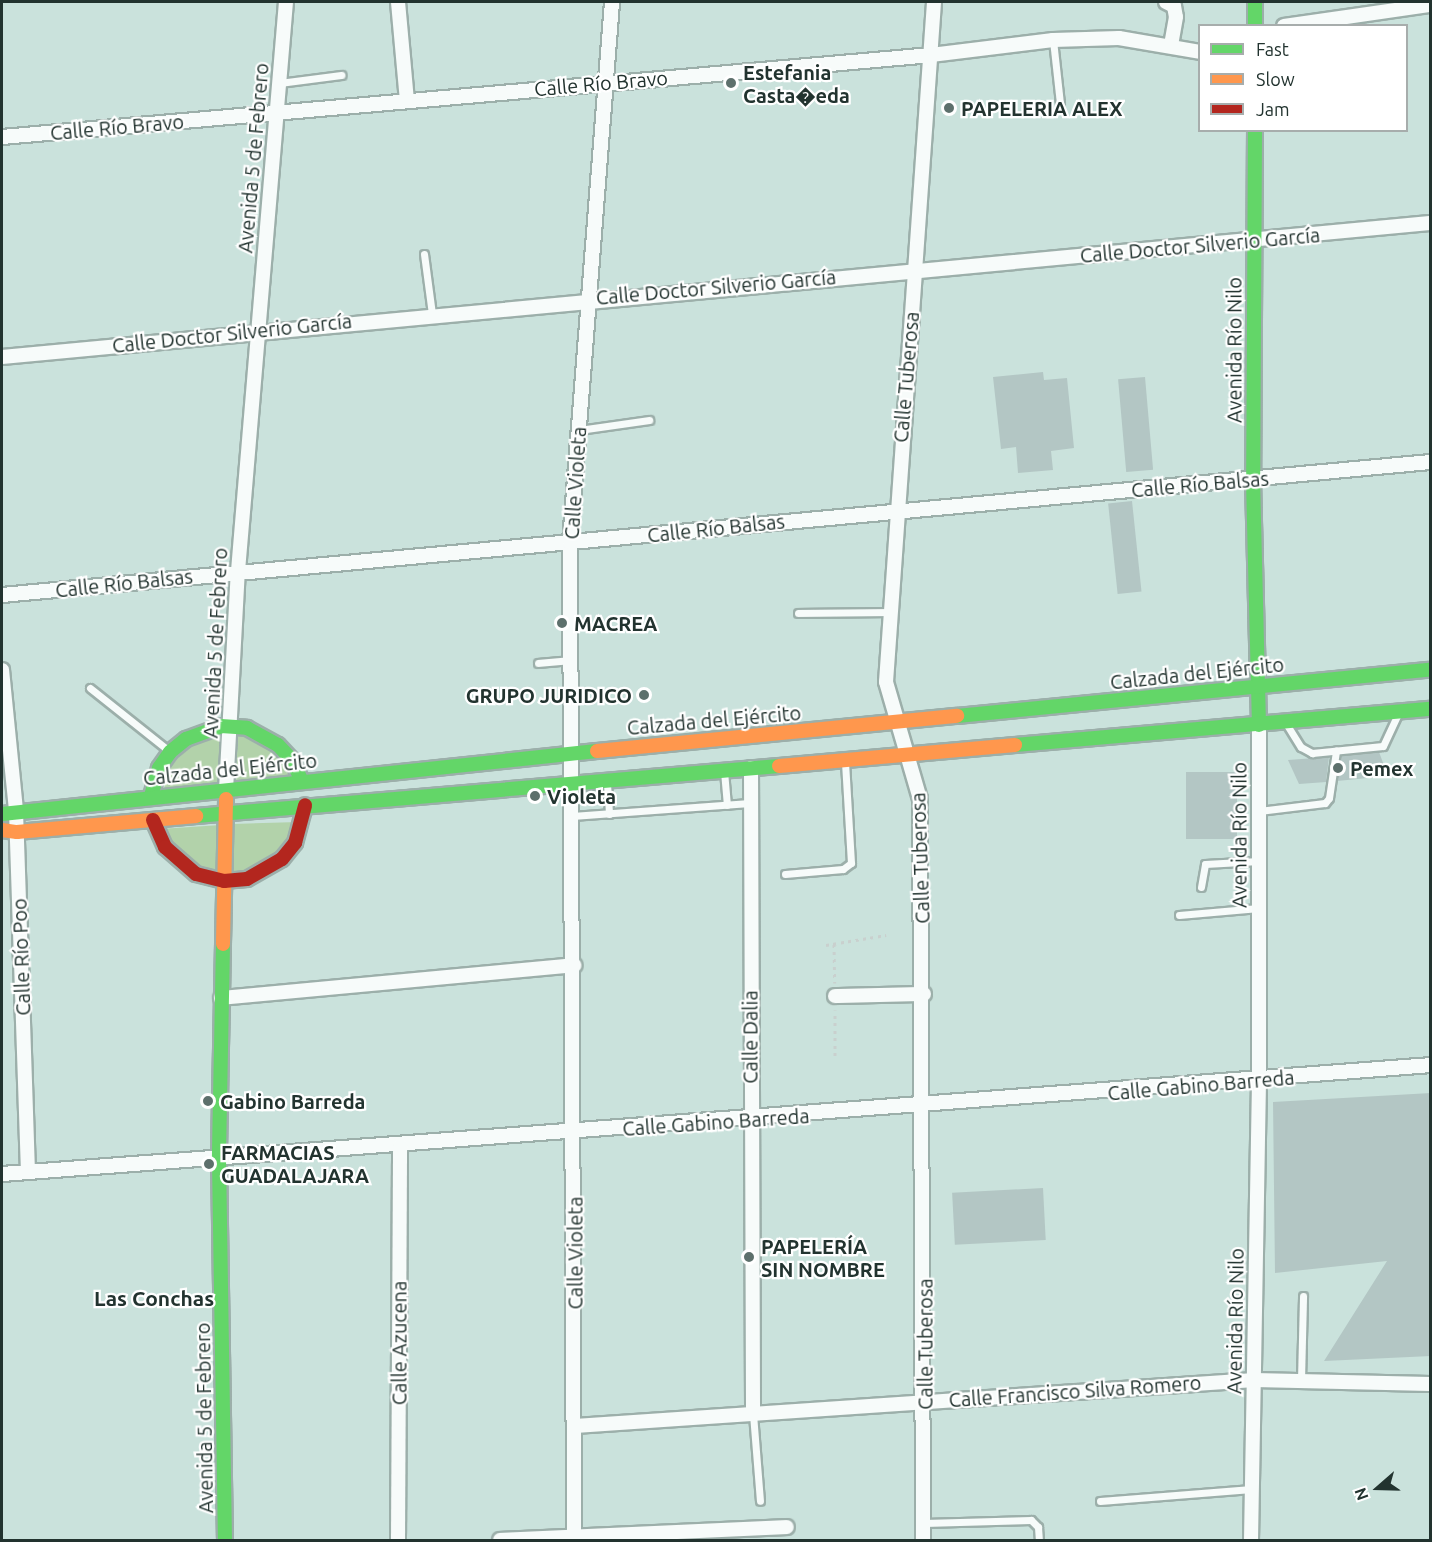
<!DOCTYPE html>
<meta charset="utf-8">
<style>
body{margin:0}
#map{position:relative;width:1432px;height:1542px;overflow:hidden;background:#cae2dc;font-family:Ubuntu,sans-serif}
div>[style]{position:absolute}
[style*='--x']{left:calc(var(--x)*1px);top:calc(var(--y)*1px);width:calc(var(--w)*1px);rotate:calc(var(--a)*1deg)}
.green>*{inset:0;background:#b2d2aa}
.building>*{inset:0;background:#b3c6c4;transform-origin:0 0}
.path>*{height:3px;margin-top:-1.5px;transform-origin:0;background:repeating-linear-gradient(90deg,#c9d0ce 0 3px,transparent 0 7.5px)}
.roads{filter:drop-shadow(2px 0 #9cafaa) drop-shadow(-2px 0 #9cafaa) drop-shadow(0 2px #9cafaa) drop-shadow(0 -2px #9cafaa)}
.lane>*{height:7px;margin:-3.5px;padding:0 3.5px;transform-origin:3.5px;border-radius:3.5px;background:#f7fbfa}
.street>*{height:14px;margin:-7px;padding:0 7px;transform-origin:7px;border-radius:7px;background:#f7fbfa}
.fast>*{height:14px;margin:-7px;padding:0 7px;transform-origin:7px;border-radius:7px;background:#63d668}
.slow>*{height:14px;margin:-7px;padding:0 7px;transform-origin:7px;border-radius:7px;background:#ff974d}
.jam>*{height:14px;margin:-7px;padding:0 7px;transform-origin:7px;border-radius:7px;background:#b3261e}
.dots>*{width:16px;height:16px;translate:-50% -50%;box-sizing:border-box;border:3px solid #fff;border-radius:50%}
span{translate:-50% -50%;white-space:nowrap;text-align:center;line-height:1.15;-webkit-text-stroke:4.5px #fff;paint-order:stroke}
.poi-label{font-size:20px;color:#22332f;font-weight:700}
.left{translate:0 -50%;text-align:left}
.right{translate:-100% -50%;text-align:right}
.street-label{font-size:20px;color:#22332f}
.neighbourhood-label{font-size:21px;color:#22332f;font-weight:700}
.frame{position:absolute;inset:0;border:3px solid #22332f;pointer-events:none}
.legend{position:absolute;left:1198px;top:24px;width:210px;height:108px;box-sizing:border-box;background:#fff;border:2px solid #a7adac;margin:0;padding:8px 10px;list-style:none;font-size:18px;color:#22332f}
.legend li{display:flex;align-items:center;gap:12px;height:30px}
.legend b{width:30px;border:2px solid #a7adac}
.north{position:absolute;left:1348px;top:1458px;width:60px;height:60px;-webkit-text-stroke:4px #fff;paint-order:stroke;rotate:250deg;font-size:16px;font-weight:700;line-height:24px;text-align:center;color:#22332f}
.north::after{content:'';display:block;margin:auto;width:21px;height:27px;background:#22332f;clip-path:polygon(50% 0,100% 100%,50% 72%,0 100%)}
</style>
<div id="map">
<div class="green">
<div style="clip-path:polygon(238px 730px,263px 736px,297px 779px,236px 783px)"></div>
<div style="clip-path:polygon(212px 737px,222px 738px,220px 787px,164px 793px,166px 772px,187px 747px)"></div>
<div style="clip-path:polygon(299px 822px,280px 859px,234px 874px,233px 824px)"></div>
<div style="clip-path:polygon(221px 825px,222px 875px,191px 867px,160px 829px)"></div>
</div>
<div class="building">
<div style="clip-path:polygon(1043px 372px,1044px 380px,1067px 378px,1074px 448px,1051px 451px,1053px 470px,1018px 473px,1016px 447px,1001px 449px,993px 377px)"></div>
<div style="left:1145px;top:377px;width:93px;height:27px;rotate:85deg"></div>
<div style="left:1132px;top:501px;width:91px;height:24px;rotate:84deg"></div>
<div style="clip-path:polygon(1379px 752px,1388px 776px,1337px 781px,1341px 756px)"></div>
<div style="clip-path:polygon(1329px 757px,1326px 782px,1299px 784px,1288px 760px)"></div>
<div style="left:1186px;top:772px;width:51px;height:67px"></div>
<div style="clip-path:polygon(1431px 1093px,1431px 1356px,1324px 1361px,1387px 1261px,1275px 1273px,1273px 1102px)"></div>
<div style="left:1043px;top:1188px;width:52px;height:91px;rotate:87deg"></div>
</div>
<div class="path">
<div style="--x:834;--y:944;--w:39;--a:89"></div>
<div style="--x:826;--y:945;--w:61;--a:-9.5"></div>
<div style="--x:835;--y:1056;--w:46;--a:-90"></div>
</div>
<div class="roads">
<div class="lane">
<div style="--x:1053;--y:40;--w:63;--a:83.7"></div>
<div style="--x:279;--y:83;--w:63;--a:-7.4"></div>
<div style="--x:424;--y:254;--w:61;--a:82.4"></div>
<div style="--x:579;--y:430;--w:71;--a:-8.1"></div>
<div style="--x:798;--y:613;--w:92;--a:-0.6"></div>
<div style="--x:538;--y:663;--w:33;--a:-5"></div>
<div style="--x:90;--y:688;--w:100;--a:38.5"></div>
<div style="--x:1287;--y:725;--w:26;--a:58"></div>
<div style="--x:1301;--y:747;--w:13;--a:29"></div>
<div style="--x:1312;--y:753;--w:71;--a:-5.6"></div>
<div style="--x:1383;--y:746;--w:33;--a:-65"></div>
<div style="--x:724;--y:771;--w:34;--a:85"></div>
<div style="--x:607;--y:784;--w:30;--a:86"></div>
<div style="--x:1259;--y:811;--w:66;--a:-6.9"></div>
<div style="--x:1325;--y:803;--w:6;--a:-51"></div>
<div style="--x:1329;--y:798;--w:48;--a:-81.5"></div>
<div style="--x:572;--y:816;--w:178;--a:-4.2"></div>
<div style="--x:785;--y:874;--w:58;--a:-4.9"></div>
<div style="--x:843;--y:869;--w:10;--a:-37"></div>
<div style="--x:851;--y:863;--w:102;--a:-93.4"></div>
<div style="--x:1201;--y:887;--w:23;--a:-80"></div>
<div style="--x:1205;--y:864;--w:54;--a:-3.2"></div>
<div style="--x:1179;--y:915;--w:80;--a:-5"></div>
<div style="--x:1301;--y:1380;--w:84;--a:-88.6"></div>
<div style="--x:753;--y:1414;--w:87;--a:85.4"></div>
<div style="--x:1100;--y:1501;--w:152;--a:-4.5"></div>
<div style="--x:924;--y:1523;--w:107;--a:-1.6"></div>
<div style="--x:1031;--y:1520;--w:10;--a:45"></div>
<div style="--x:1038;--y:1527;--w:13;--a:86"></div>
</div>
<div class="street">
<div style="--x:398;--y:2;--w:99;--a:84.8"></div>
<div style="--x:1166;--y:2;--w:9;--a:27"></div>
<div style="--x:1174;--y:6;--w:11;--a:80"></div>
<div style="--x:1176;--y:17;--w:28;--a:100"></div>
<div style="--x:1284;--y:26;--w:148;--a:-8.2"></div>
<div style="--x:2;--y:137;--w:933;--a:-5.04"></div>
<div style="--x:931;--y:55;--w:123;--a:-7"></div>
<div style="--x:1053;--y:40;--w:66;--a:-1.7"></div>
<div style="--x:1119;--y:38;--w:82;--a:9.8"></div>
<div style="--x:2;--y:357;--w:1434;--a:-5.36"></div>
<div style="--x:2;--y:595;--w:1434;--a:-5.32"></div>
<div style="--x:2;--y:670;--w:142;--a:84.3"></div>
<div style="--x:16;--y:811;--w:361;--a:88.1"></div>
<div style="--x:751;--y:768;--w:646;--a:89.82"></div>
<div style="--x:226;--y:790;--w:219;--a:-86.9"></div>
<div style="--x:238;--y:571;--w:571;--a:-85.18"></div>
<div style="--x:835;--y:996;--w:89;--a:-1.3"></div>
<div style="--x:221;--y:998;--w:355;--a:-5.3"></div>
<div style="--x:2;--y:1174;--w:1432;--a:-4.36"></div>
<div style="--x:575;--y:1426;--w:681;--a:-3.88"></div>
<div style="--x:1254;--y:1380;--w:176;--a:1.3"></div>
<div style="--x:398;--y:1540;--w:394;--a:-89.7"></div>
<div style="--x:500;--y:1540;--w:287;--a:-2.6"></div>
<div style="--x:574;--y:1540;--w:998;--a:-90.23"></div>
<div style="--x:570;--y:542;--w:542;--a:-85.55"></div>
<div style="--x:923;--y:1540;--w:741;--a:-90.23"></div>
<div style="--x:920;--y:799;--w:122;--a:-106.2"></div>
<div style="--x:886;--y:682;--w:682;--a:-85.96"></div>
<div style="--x:1251;--y:1540;--w:460;--a:-89"></div>
<div style="--x:1259;--y:1080;--w:355;--a:-90"></div>
</div>
<div class="fast">
<div style="--x:1255;--y:2;--w:24;--a:90"></div>
<div style="--x:1255;--y:130;--w:350;--a:90.3"></div>
<div style="--x:1253;--y:480;--w:245;--a:88.6"></div>
<div style="--x:957;--y:716;--w:475;--a:-5.6"></div>
<div style="--x:1015;--y:745;--w:417;--a:-5"></div>
<div style="--x:151;--y:796;--w:29;--a:-74"></div>
<div style="--x:159;--y:768;--w:19;--a:-55"></div>
<div style="--x:170;--y:752;--w:21;--a:-39"></div>
<div style="--x:186;--y:739;--w:37;--a:-20"></div>
<div style="--x:221;--y:726;--w:26;--a:4"></div>
<div style="--x:247;--y:728;--w:35;--a:29"></div>
<div style="--x:278;--y:745;--w:21;--a:47"></div>
<div style="--x:292;--y:760;--w:23;--a:65"></div>
<div style="--x:2;--y:814;--w:598;--a:-6.04"></div>
<div style="--x:196;--y:816;--w:585;--a:-4.9"></div>
<div style="--x:223;--y:944;--w:216;--a:91.1"></div>
<div style="--x:219;--y:1160;--w:380;--a:89.1"></div>
</div>
<div class="slow">
<div style="--x:597;--y:751;--w:362;--a:-5.6"></div>
<div style="--x:779;--y:766;--w:237;--a:-5.1"></div>
<div style="--x:2;--y:830;--w:15;--a:8"></div>
<div style="--x:17;--y:832;--w:180;--a:-5.1"></div>
<div style="--x:223;--y:944;--w:145;--a:-88.8"></div>
</div>
<div class="jam">
<div style="--x:153;--y:820;--w:30;--a:66"></div>
<div style="--x:165;--y:847;--w:41;--a:41.1"></div>
<div style="--x:196;--y:874;--w:29;--a:14"></div>
<div style="--x:224;--y:881;--w:23;--a:-5"></div>
<div style="--x:247;--y:879;--w:40;--a:-29.7"></div>
<div style="--x:282;--y:859;--w:21;--a:-51"></div>
<div style="--x:295;--y:843;--w:39;--a:-75"></div>
</div>
</div>
<div class="dots">
<div style="left:731px;top:83px;background:#5d706c"></div>
<div style="left:949px;top:108px;background:#5d706c"></div>
<div style="left:562px;top:623px;background:#5d706c"></div>
<div style="left:644px;top:695px;background:#5d706c"></div>
<div style="left:1338px;top:768px;background:#5d706c"></div>
<div style="left:535px;top:796px;background:#5d706c"></div>
<div style="left:208px;top:1101px;background:#5d706c"></div>
<div style="left:209px;top:1164px;background:#5d706c"></div>
<div style="left:749px;top:1257px;background:#5d706c"></div>
</div>
<div class="poi-label">
<span class="left" style="left:743px;top:84px">Estefania<br>Casta�eda</span>
<span class="left" style="left:961px;top:108px">PAPELERIA ALEX</span>
<span class="left" style="left:574px;top:623px">MACREA</span>
<span class="right" style="left:632px;top:695px">GRUPO JURIDICO</span>
<span class="left" style="left:1350px;top:768px">Pemex</span>
<span class="left" style="left:547px;top:796px">Violeta</span>
<span class="left" style="left:220px;top:1101px">Gabino Barreda</span>
<span class="left" style="left:221px;top:1164px">FARMACIAS<br>GUADALAJARA</span>
<span class="left" style="left:761px;top:1258px">PAPELERÍA<br>SIN NOMBRE</span>
</div>
<div class="street-label">
<span style="left:601px;top:83px;rotate:-5deg">Calle Río Bravo</span>
<span style="left:117px;top:127px;rotate:-5deg">Calle Río Bravo</span>
<span style="left:253px;top:158px;rotate:-85deg">Avenida 5 de Febrero</span>
<span style="left:1200px;top:245px;rotate:-5deg">Calle Doctor Silverio García</span>
<span style="left:716px;top:287px;rotate:-5deg">Calle Doctor Silverio García</span>
<span style="left:232px;top:333px;rotate:-6deg">Calle Doctor Silverio García</span>
<span style="left:1234px;top:350px;rotate:-90deg">Avenida Río Nilo</span>
<span style="left:906px;top:377px;rotate:-85deg">Calle Tuberosa</span>
<span style="left:575px;top:483px;rotate:-86deg">Calle Violeta</span>
<span style="left:1200px;top:484px;rotate:-5deg">Calle Río Balsas</span>
<span style="left:716px;top:528px;rotate:-6deg">Calle Río Balsas</span>
<span style="left:124px;top:583px;rotate:-6deg">Calle Río Balsas</span>
<span style="left:215px;top:643px;rotate:-87deg">Avenida 5 de Febrero</span>
<span style="left:1197px;top:673px;rotate:-6deg">Calzada del Ejército</span>
<span style="left:714px;top:720px;rotate:-5deg">Calzada del Ejército</span>
<span style="left:230px;top:769px;rotate:-6deg">Calzada del Ejército</span>
<span style="left:1239px;top:835px;rotate:-90deg">Avenida Río Nilo</span>
<span style="left:920px;top:858px;rotate:-92deg">Calle Tuberosa</span>
<span style="left:21px;top:957px;rotate:-92deg">Calle Río Poo</span>
<span style="left:750px;top:1037px;rotate:-90deg">Calle Dalia</span>
<span style="left:1201px;top:1085px;rotate:-5deg">Calle Gabino Barreda</span>
<span style="left:716px;top:1122px;rotate:-4deg">Calle Gabino Barreda</span>
<span style="left:575px;top:1253px;rotate:-90deg">Calle Violeta</span>
<span style="left:1235px;top:1321px;rotate:-89deg">Avenida Río Nilo</span>
<span style="left:399px;top:1343px;rotate:-90deg">Calle Azucena</span>
<span style="left:925px;top:1344px;rotate:-90deg">Calle Tuberosa</span>
<span style="left:1075px;top:1391px;rotate:-4deg">Calle Francisco Silva Romero</span>
<span style="left:204px;top:1418px;rotate:-91deg">Avenida 5 de Febrero</span>
</div>
<div class="neighbourhood-label">
<span style="left:154px;top:1298px">Las Conchas</span>
</div>
<div class="frame"></div>
<ul class="legend">
<li><b style="height:8px;background:#63d668"></b>Fast</li>
<li><b style="height:8px;background:#ff974d"></b>Slow</li>
<li><b style="height:8px;background:#b3261e"></b>Jam</li>
</ul>
<div class="north">N</div>
</div>
